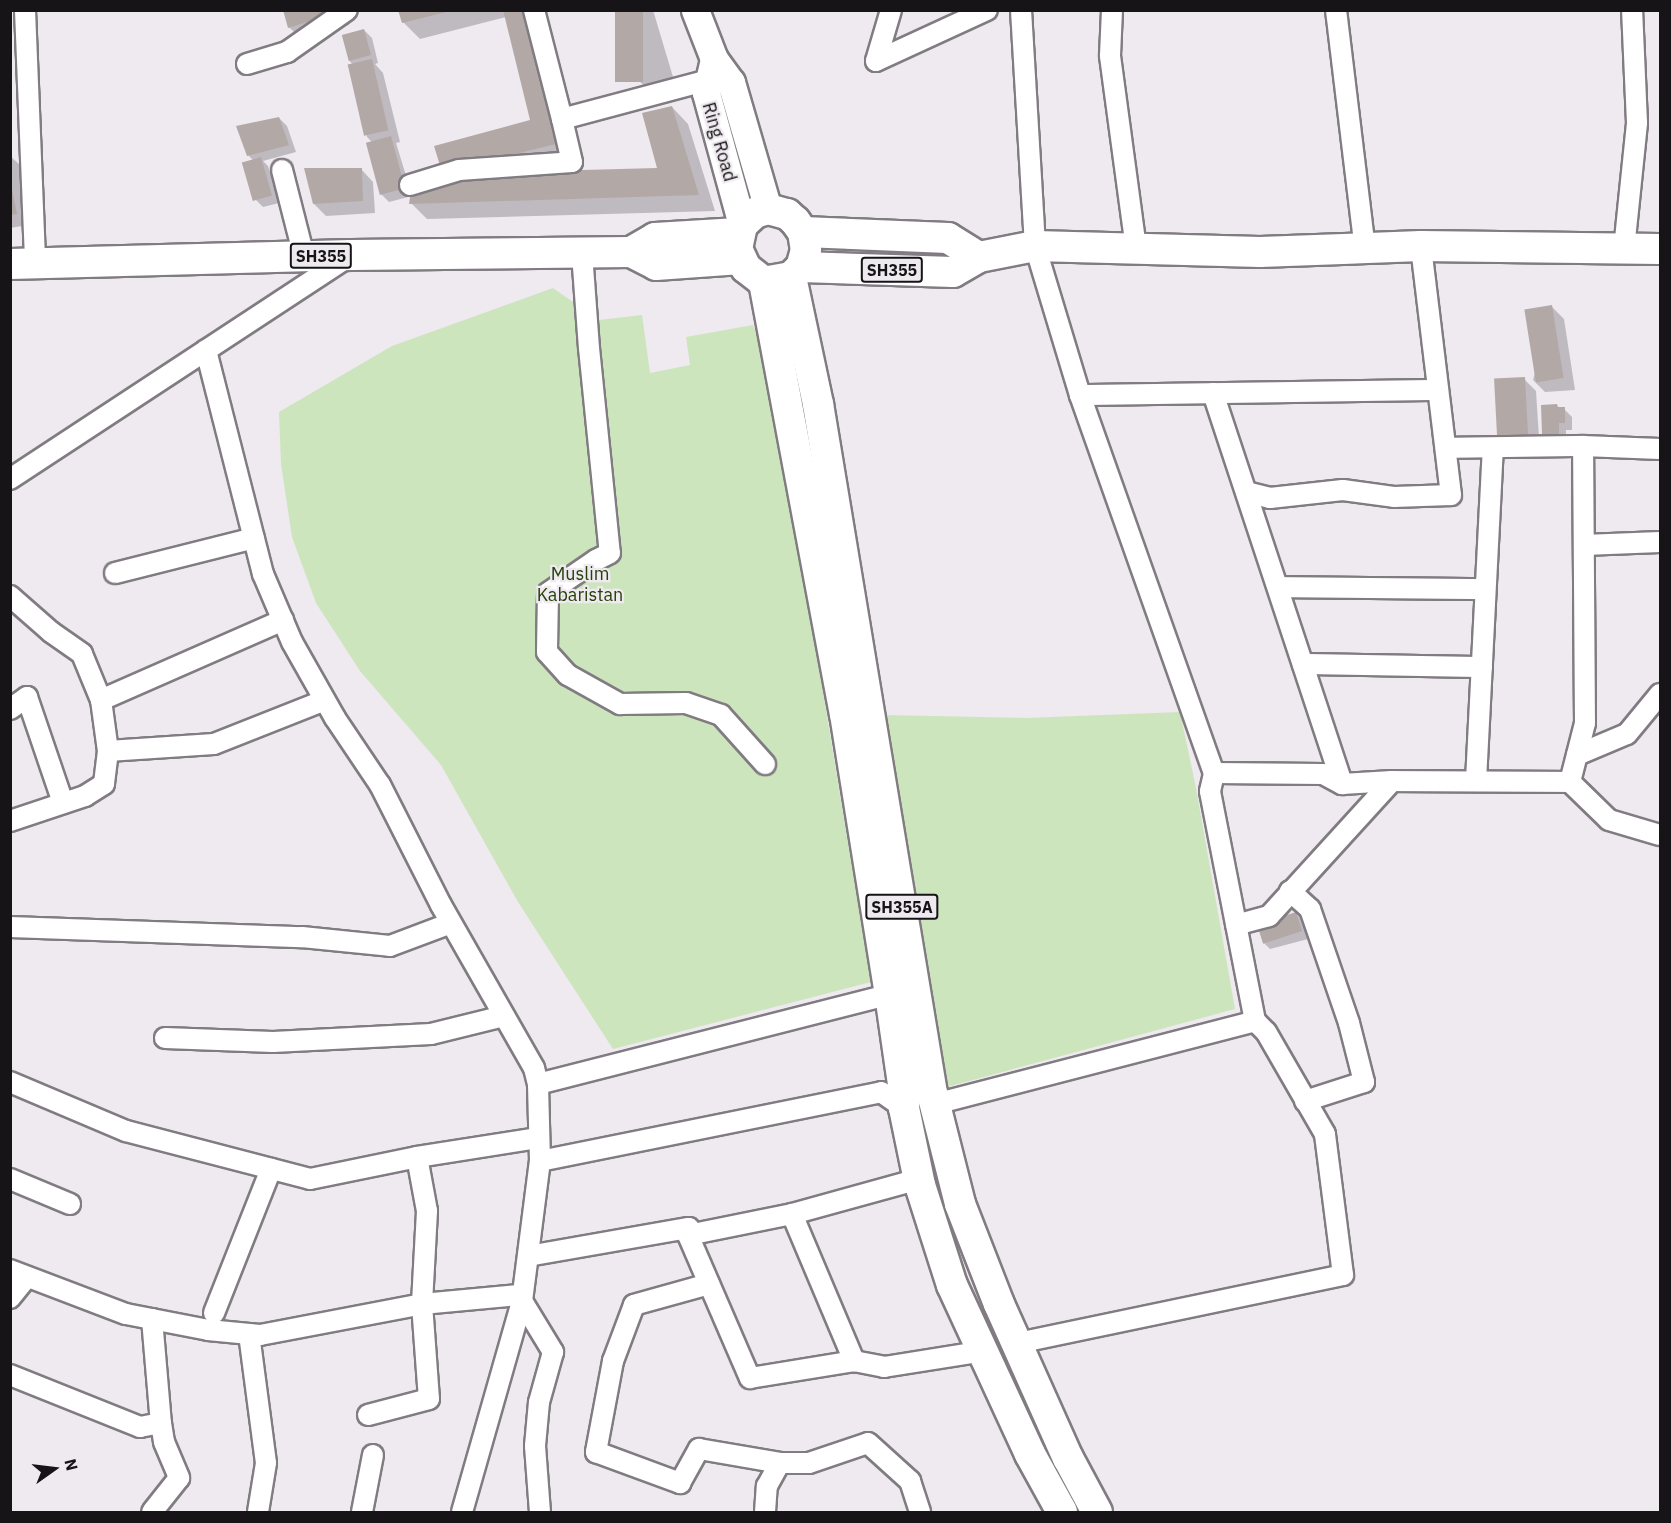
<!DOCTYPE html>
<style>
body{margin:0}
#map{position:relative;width:1671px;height:1523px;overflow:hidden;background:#efe9f0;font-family:"IBM Plex Sans",sans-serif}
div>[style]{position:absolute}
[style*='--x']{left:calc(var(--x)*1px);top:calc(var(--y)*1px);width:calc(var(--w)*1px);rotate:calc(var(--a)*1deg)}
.green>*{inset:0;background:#cde5bd}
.shadow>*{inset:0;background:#0003}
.building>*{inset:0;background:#b2a9a6;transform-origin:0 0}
.roads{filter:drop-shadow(2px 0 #817b82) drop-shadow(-2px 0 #817b82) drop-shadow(0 2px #817b82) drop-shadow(0 -2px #817b82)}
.street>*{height:20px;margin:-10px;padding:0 10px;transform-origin:10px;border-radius:10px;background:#fff}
.secondary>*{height:27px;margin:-13.5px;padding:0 13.5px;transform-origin:13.5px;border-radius:13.5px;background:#fff}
.primary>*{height:30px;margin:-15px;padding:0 15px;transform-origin:15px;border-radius:15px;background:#fff}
span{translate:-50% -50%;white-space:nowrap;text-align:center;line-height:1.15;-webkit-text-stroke:4.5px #efe9f0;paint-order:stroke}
.shield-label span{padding:2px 4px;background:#efe9f0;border:2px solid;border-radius:4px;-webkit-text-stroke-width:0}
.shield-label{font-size:16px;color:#161417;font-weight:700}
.street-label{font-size:18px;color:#161417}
.park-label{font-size:18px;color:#244007}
.frame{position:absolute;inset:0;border:12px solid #161417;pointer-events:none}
.north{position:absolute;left:24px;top:1439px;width:60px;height:60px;-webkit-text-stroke:4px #efe9f0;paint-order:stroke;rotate:76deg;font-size:16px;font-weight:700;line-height:24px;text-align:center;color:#161417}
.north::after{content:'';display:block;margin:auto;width:21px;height:27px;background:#161417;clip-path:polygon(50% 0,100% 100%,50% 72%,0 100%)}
</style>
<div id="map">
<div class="green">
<div style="clip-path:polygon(553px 288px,599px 320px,642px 315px,650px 373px,690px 365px,686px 337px,753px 325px,769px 366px,871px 982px,613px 1049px,518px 902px,441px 765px,360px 671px,316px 603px,292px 537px,281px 464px,279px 412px,392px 346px)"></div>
<div style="clip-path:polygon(1180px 712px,1196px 788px,1235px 1009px,936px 1090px,884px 715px,1026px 718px)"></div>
</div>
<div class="shadow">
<div style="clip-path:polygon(345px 10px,349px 25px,301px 39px,289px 27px)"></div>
<div style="clip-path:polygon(400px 10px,542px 10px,580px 158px,524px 172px,659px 170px,672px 107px,688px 124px,715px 211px,427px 219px,411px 203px,412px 196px,389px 202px,381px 194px,372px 142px,367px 137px,349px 66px,353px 65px,349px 60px,364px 30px,372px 38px,378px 63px,375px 64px,383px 73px,400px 142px,396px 143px,411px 192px,532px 122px,506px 17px,420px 39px,403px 22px)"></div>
<div style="clip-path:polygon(616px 10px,653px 10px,676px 87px,653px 94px,636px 78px)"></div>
<div style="clip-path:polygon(279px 118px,287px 126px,296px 152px,263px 161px,268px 166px,279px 203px,263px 207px,255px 199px,253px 160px,248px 155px)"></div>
<div style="clip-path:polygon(10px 156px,19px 164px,28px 225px,10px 228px)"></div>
<div style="clip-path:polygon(361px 169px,373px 182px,375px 213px,326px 216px,314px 204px)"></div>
<div style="clip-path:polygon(1552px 307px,1564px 319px,1575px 390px,1545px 392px,1533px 380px)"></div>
<div style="clip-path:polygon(1524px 379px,1536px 391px,1540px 454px,1501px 443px)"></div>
<div style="clip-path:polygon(1560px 409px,1564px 409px,1572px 417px,1572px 430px,1566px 430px,1566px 442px,1551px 442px,1544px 434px)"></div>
<div style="clip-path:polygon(1296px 914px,1304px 921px,1308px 939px,1270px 949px,1262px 941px)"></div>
</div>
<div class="building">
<div style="clip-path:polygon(283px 10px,337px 10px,337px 13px,288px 28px)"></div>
<div style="clip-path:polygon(398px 10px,450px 10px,450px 11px,402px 23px)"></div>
<div style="clip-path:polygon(503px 10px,530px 10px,564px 142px,442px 172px,434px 146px,530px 120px)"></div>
<div style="left:615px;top:10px;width:28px;height:72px"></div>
<div style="left:364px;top:29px;width:27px;height:23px;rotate:75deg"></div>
<div style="left:372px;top:59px;width:73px;height:25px;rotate:77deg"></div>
<div style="clip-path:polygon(672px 106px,699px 195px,409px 204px,411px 190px,468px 173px,657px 168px,642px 113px)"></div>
<div style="clip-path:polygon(279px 117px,289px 145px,247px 156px,236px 126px)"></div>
<div style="left:391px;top:136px;width:54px;height:26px;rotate:75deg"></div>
<div style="left:261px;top:157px;width:40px;height:20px;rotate:74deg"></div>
<div style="clip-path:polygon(304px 168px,362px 168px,363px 201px,313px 204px)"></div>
<div style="clip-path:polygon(10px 180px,17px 214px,10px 215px)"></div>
<div style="left:1552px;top:305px;width:74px;height:28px;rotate:81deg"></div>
<div style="left:1525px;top:377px;width:66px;height:31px;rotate:87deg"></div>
<div style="clip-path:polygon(1557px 404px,1558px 407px,1565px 407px,1565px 423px,1559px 423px,1559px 434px,1542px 435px,1541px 405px)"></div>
<div style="left:1296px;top:912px;width:20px;height:41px;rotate:72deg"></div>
</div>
<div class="roads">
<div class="street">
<div style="--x:25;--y:10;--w:253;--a:87.7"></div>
<div style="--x:534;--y:10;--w:113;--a:75.6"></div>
<div style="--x:562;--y:119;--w:152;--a:-14.9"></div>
<div style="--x:891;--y:10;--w:53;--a:106.4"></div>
<div style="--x:876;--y:61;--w:122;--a:-24.7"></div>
<div style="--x:1021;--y:10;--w:236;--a:86.6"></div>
<div style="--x:1035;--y:246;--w:156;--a:73.2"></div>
<div style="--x:1080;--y:395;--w:401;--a:70.5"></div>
<div style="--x:1214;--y:773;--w:109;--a:0.5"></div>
<div style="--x:1323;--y:774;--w:21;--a:28"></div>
<div style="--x:1112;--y:10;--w:46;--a:92.5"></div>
<div style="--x:1110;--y:56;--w:194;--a:82.3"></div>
<div style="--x:1336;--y:10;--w:240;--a:83.1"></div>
<div style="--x:247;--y:64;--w:42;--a:-16.7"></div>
<div style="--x:287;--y:52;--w:73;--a:-35"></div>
<div style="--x:282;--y:170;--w:89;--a:75.7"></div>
<div style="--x:410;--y:185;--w:51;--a:-17"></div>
<div style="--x:459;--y:170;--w:113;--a:-4"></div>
<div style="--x:572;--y:162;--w:44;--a:-103.1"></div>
<div style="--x:1624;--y:249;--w:127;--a:-84.1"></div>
<div style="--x:1637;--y:123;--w:113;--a:-92.5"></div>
<div style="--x:582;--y:253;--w:95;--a:85.8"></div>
<div style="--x:589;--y:348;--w:206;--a:84.2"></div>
<div style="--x:610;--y:553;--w:16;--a:153"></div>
<div style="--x:596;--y:560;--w:58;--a:145.5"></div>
<div style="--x:548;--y:593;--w:59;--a:91"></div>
<div style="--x:547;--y:652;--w:31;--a:48"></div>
<div style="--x:568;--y:675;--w:60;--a:29.1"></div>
<div style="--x:620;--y:704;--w:66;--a:-0.9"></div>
<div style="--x:686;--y:703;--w:37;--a:19"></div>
<div style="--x:721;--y:715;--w:66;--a:48.1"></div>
<div style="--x:1213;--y:393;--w:412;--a:71.7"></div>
<div style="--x:1342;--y:784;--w:50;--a:-3.4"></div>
<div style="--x:1392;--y:781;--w:183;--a:132.3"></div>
<div style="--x:1269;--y:916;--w:34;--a:165"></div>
<div style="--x:1080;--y:395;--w:358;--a:-0.8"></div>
<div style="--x:1583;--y:446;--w:77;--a:2.2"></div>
<div style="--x:10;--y:479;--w:406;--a:-33.3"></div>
<div style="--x:1246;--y:492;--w:25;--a:14"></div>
<div style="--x:1270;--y:498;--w:73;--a:-6.3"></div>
<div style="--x:1343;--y:490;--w:51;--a:7.8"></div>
<div style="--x:1394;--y:497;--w:57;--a:-2"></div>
<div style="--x:1451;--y:495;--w:251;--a:-96.9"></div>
<div style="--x:1584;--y:545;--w:76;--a:-2.3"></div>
<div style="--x:115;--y:573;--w:143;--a:-14.1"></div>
<div style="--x:1279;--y:587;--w:206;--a:0.6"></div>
<div style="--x:10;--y:596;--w:55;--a:41.3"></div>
<div style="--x:51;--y:632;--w:38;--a:35"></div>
<div style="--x:82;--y:654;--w:50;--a:67.6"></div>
<div style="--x:101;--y:700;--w:51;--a:82.2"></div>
<div style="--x:108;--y:751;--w:33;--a:97"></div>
<div style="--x:104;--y:784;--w:22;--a:148"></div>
<div style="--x:85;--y:796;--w:79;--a:161.6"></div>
<div style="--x:1303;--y:664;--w:179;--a:1"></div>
<div style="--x:101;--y:700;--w:199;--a:-23.7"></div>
<div style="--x:10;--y:709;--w:21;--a:-35"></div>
<div style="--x:27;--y:697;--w:112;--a:71.2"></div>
<div style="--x:108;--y:751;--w:106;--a:-3.8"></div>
<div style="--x:214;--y:744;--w:119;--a:-21.6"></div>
<div style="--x:1577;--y:755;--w:54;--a:-22.8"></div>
<div style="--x:1627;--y:734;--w:52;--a:-50.5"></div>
<div style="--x:1392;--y:781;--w:178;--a:0.3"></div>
<div style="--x:1570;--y:782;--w:61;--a:-75.7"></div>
<div style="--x:1585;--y:723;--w:277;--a:-90.4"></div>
<div style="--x:1583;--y:446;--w:136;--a:179.2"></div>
<div style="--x:1476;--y:781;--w:332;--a:-87.1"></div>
<div style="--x:1570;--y:782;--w:54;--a:44.3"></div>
<div style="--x:1609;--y:820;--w:53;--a:16.4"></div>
<div style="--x:1290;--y:891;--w:27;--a:42"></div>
<div style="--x:1310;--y:909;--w:120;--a:71.1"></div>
<div style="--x:1349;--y:1023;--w:61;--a:75.7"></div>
<div style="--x:1364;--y:1082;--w:62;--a:162.1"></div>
<div style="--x:10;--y:927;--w:292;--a:2"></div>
<div style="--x:302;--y:937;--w:88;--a:5.8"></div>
<div style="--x:390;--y:946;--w:65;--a:-20.7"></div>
<div style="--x:165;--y:1038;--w:108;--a:2.1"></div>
<div style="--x:273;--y:1042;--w:158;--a:-2.9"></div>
<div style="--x:431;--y:1034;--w:75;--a:-13.9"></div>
<div style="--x:10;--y:1082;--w:126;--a:22.9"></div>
<div style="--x:126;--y:1131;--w:190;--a:14.6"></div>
<div style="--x:310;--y:1179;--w:109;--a:-11.6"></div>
<div style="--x:417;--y:1157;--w:55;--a:79.5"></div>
<div style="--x:427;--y:1211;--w:93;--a:93.1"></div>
<div style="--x:422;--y:1304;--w:97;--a:-5.3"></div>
<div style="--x:519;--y:1295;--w:7;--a:63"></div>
<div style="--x:522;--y:1301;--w:141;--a:-82.7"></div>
<div style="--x:540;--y:1161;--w:77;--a:-91.5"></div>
<div style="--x:538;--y:1084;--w:16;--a:-104"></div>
<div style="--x:534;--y:1068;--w:188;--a:-119.7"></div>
<div style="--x:441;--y:905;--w:135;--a:-116.9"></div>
<div style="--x:380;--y:785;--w:81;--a:-123.9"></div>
<div style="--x:335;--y:718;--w:87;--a:-119.5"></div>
<div style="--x:292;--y:642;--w:74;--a:-113.1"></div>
<div style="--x:263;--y:574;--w:231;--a:-104.3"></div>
<div style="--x:538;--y:1084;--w:363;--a:-14.3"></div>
<div style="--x:935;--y:1104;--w:331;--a:-14.5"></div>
<div style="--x:1255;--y:1021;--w:234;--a:-101.1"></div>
<div style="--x:1210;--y:791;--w:18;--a:-77"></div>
<div style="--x:417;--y:1157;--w:123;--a:-8.9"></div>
<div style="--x:540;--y:1161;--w:348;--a:-11.4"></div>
<div style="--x:881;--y:1092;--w:28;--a:35"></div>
<div style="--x:10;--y:1179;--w:65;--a:22.6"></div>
<div style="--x:919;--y:1179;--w:132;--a:164.6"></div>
<div style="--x:792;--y:1214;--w:106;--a:168.6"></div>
<div style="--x:688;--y:1235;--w:156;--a:66.6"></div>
<div style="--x:750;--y:1378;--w:105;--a:-9.3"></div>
<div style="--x:854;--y:1361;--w:31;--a:11"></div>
<div style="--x:884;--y:1367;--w:101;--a:-9.1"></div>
<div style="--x:792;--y:1214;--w:160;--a:67.1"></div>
<div style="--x:528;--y:1256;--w:163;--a:-9.9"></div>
<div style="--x:689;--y:1228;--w:7;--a:98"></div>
<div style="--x:10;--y:1270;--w:124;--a:20.8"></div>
<div style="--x:126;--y:1314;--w:84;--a:11"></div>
<div style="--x:208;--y:1330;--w:52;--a:5.5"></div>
<div style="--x:260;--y:1335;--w:165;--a:-10.8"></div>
<div style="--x:422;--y:1304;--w:95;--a:85.8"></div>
<div style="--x:429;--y:1399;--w:63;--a:165.3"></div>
<div style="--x:709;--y:1284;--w:78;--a:164.4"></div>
<div style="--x:634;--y:1305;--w:60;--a:110.6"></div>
<div style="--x:613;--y:1361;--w:93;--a:100.6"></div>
<div style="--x:596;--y:1452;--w:90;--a:20.3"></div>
<div style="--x:680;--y:1483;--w:39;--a:-61"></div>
<div style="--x:699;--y:1449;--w:82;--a:9.8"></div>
<div style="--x:10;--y:1298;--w:27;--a:-51"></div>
<div style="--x:214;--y:1313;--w:155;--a:-68.4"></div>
<div style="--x:152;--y:1319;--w:104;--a:85.1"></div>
<div style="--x:161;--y:1423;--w:19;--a:81"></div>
<div style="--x:164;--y:1442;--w:39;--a:67"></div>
<div style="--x:179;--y:1478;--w:43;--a:128.5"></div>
<div style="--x:249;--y:1334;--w:130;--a:82.5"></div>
<div style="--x:266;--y:1463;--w:50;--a:99.3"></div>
<div style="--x:1018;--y:1343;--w:332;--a:-11.8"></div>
<div style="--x:1343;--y:1275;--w:142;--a:-97.3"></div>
<div style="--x:1325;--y:1134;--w:118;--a:-120"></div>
<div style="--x:1266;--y:1032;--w:16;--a:-135"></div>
<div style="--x:10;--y:1375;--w:140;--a:21.8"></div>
<div style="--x:140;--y:1427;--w:21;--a:-11"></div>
<div style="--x:362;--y:1512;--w:58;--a:-79.1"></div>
<div style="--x:462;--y:1512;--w:219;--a:-74.1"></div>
<div style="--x:522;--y:1301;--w:60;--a:58.7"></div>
<div style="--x:553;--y:1352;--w:52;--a:105.6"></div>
<div style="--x:539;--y:1402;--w:44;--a:95.2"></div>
<div style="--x:535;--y:1446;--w:66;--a:85.7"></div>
<div style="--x:765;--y:1512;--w:26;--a:-86"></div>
<div style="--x:767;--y:1486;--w:26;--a:-61"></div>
<div style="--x:780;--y:1463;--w:29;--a:0"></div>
<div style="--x:809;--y:1463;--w:62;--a:-18.7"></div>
<div style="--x:868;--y:1443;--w:57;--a:42.1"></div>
<div style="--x:910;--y:1481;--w:33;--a:72"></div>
</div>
<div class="secondary">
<div style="--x:695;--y:10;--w:53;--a:68.8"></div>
<div style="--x:714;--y:59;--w:29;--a:54"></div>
<div style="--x:731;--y:82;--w:132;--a:73.8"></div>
<div style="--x:714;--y:59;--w:35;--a:103"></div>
<div style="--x:706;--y:93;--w:137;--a:74.7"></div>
</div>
<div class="primary">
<div style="--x:768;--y:209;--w:20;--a:15"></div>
<div style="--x:787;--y:214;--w:11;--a:41"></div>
<div style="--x:795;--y:221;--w:14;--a:54"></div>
<div style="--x:803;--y:232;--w:18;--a:81"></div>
<div style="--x:806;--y:250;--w:18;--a:106"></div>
<div style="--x:801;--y:267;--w:14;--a:135"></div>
<div style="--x:791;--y:277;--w:27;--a:170"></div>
<div style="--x:764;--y:282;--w:23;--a:-142"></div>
<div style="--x:746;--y:268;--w:21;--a:-115"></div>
<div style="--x:737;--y:249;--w:25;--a:-78"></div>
<div style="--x:742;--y:225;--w:18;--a:-43"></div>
<div style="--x:755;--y:213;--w:14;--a:-17"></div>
<div style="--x:803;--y:232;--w:145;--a:2.4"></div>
<div style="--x:948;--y:238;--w:36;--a:32"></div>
<div style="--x:631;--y:252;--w:28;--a:-30"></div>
<div style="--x:655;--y:238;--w:83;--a:-3.4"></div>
<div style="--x:10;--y:264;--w:341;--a:-1.5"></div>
<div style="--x:351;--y:255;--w:280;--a:-0.6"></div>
<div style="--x:631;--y:252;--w:28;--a:27"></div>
<div style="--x:656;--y:265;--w:85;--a:-4"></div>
<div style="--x:801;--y:267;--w:152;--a:1.9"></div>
<div style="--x:953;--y:272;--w:30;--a:-30"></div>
<div style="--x:979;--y:257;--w:57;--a:-11.1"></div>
<div style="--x:1035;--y:246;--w:225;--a:1.5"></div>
<div style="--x:1260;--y:252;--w:161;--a:-2.1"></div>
<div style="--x:1421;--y:246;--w:239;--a:0.7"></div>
<div style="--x:791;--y:277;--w:130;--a:78"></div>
<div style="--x:818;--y:404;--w:698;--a:80.61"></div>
<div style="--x:932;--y:1093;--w:114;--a:75.8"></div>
<div style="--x:960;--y:1204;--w:107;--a:68.7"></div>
<div style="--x:999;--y:1304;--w:169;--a:65.9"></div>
<div style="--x:1068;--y:1458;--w:61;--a:61.8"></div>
<div style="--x:764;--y:282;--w:440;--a:79.4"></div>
<div style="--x:845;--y:714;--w:284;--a:80.9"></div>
<div style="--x:890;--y:994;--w:105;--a:81.8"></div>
<div style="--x:905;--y:1098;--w:10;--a:96"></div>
<div style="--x:904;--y:1108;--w:79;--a:78.3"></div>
<div style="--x:920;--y:1185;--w:105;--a:72.3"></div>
<div style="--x:952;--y:1285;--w:186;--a:65.2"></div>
<div style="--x:1030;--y:1454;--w:66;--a:61.1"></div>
</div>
</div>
<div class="shield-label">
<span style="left:321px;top:256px">SH355</span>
<span style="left:892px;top:270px">SH355</span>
<span style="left:902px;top:907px">SH355A</span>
</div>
<div class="street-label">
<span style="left:719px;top:142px;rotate:74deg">Ring Road</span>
</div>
<div class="park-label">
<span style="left:580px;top:585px">Muslim<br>Kabaristan</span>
</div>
<div class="frame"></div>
<div class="north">N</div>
</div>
